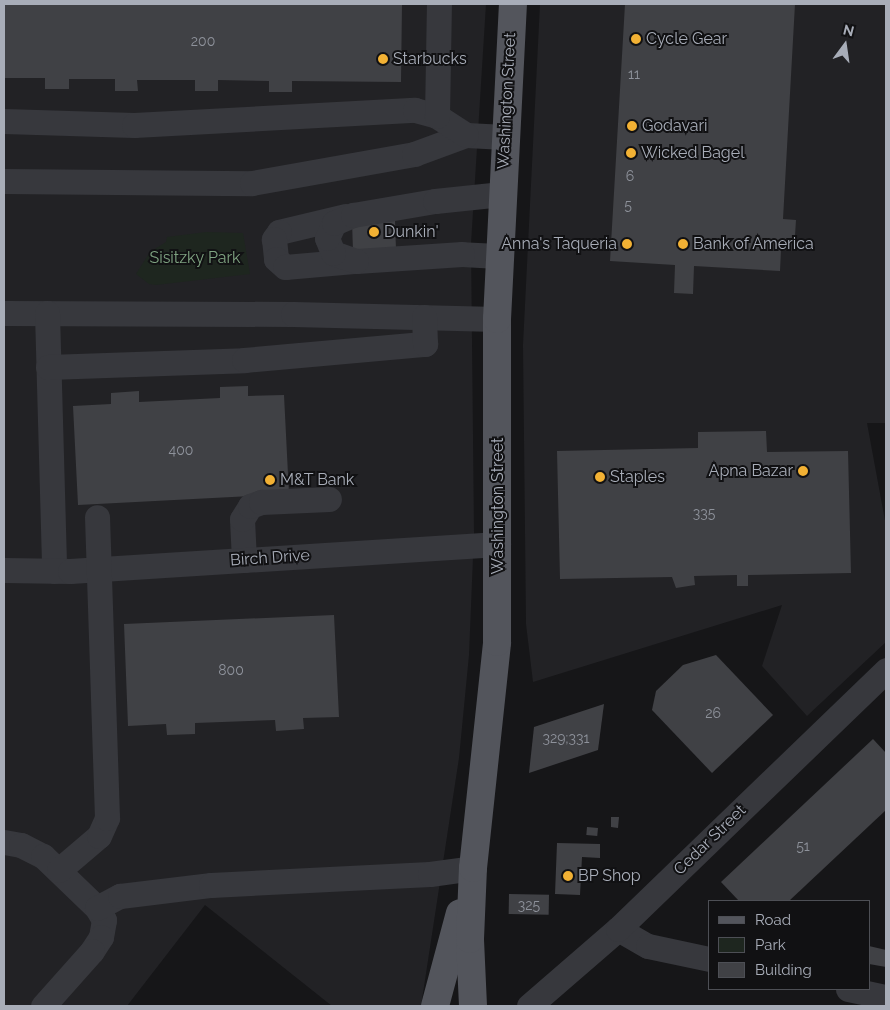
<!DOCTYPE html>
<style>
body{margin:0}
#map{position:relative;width:890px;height:1010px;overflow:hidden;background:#161618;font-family:Raleway,sans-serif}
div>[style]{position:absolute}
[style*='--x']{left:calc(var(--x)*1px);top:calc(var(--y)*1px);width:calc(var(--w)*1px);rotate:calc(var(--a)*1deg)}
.built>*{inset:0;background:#222225}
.green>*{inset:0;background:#1e261f}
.building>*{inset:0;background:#404145;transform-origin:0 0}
.minor>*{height:25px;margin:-12.5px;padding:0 12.5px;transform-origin:12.5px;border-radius:12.5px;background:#37383d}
.major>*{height:28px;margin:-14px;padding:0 14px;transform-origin:14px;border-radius:14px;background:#53555c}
.dots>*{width:14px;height:14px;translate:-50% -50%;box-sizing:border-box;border:2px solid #111113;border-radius:50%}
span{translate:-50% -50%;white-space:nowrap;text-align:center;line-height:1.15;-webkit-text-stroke:4px #111113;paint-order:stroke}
.number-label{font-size:14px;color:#8e929b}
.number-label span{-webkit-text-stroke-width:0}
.poi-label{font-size:16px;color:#a8adb8}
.left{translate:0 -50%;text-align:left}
.right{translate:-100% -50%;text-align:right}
.street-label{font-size:16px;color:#a8adb8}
.park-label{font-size:16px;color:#7fa381}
.frame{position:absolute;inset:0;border:5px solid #a8adb8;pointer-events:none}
.legend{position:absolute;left:708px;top:900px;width:162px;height:90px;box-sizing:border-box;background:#111113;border:1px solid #4d4f55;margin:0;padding:6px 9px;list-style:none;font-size:15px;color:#a8adb8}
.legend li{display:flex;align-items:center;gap:10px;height:25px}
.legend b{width:25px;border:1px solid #4d4f55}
.north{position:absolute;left:820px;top:20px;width:50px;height:50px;-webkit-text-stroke:4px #111113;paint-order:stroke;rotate:14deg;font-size:14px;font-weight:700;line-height:20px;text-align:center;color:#a8adb8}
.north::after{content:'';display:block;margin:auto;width:18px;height:22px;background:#a8adb8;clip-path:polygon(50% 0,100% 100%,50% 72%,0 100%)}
</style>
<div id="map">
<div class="built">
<div style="clip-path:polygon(4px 4px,486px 4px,471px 244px,474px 533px,469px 655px,459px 758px,421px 1006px,332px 1006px,205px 905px,127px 1006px,4px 1006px)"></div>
<div style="clip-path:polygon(540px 4px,886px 4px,886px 423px,867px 423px,886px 526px,886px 642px,807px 716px,762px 666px,782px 605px,533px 682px,526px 624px,523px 345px)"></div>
</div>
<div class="green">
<div style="clip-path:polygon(206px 232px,243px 233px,250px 274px,156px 285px,149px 284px,136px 274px,150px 252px,166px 242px,167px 237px)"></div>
</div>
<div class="building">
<div style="clip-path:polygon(4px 4px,402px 4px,401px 82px,292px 81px,292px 92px,269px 92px,269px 81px,218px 80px,218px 91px,195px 91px,195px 80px,137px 80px,138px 91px,115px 91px,115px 79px,69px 79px,69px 89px,45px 89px,45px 78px,4px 78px)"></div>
<div style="clip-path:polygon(625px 4px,795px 4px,783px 219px,796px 220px,794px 251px,781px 250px,780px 271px,694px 266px,693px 294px,674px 293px,675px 265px,610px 261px)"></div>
<div style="left:395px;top:221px;width:29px;height:43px;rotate:88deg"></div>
<div style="clip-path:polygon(248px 386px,248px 396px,284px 395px,289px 494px,78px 505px,73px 406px,111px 404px,111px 393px,139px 391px,139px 402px,220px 398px,220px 387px)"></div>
<div style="clip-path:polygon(766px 431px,767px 452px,848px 451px,851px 573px,748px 575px,748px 586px,737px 586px,737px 575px,694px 576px,695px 585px,676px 588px,672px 577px,560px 579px,557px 451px,698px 448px,698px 432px)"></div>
<div style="clip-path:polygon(334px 615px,339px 717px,303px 718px,304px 729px,276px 731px,275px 720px,195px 723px,195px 734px,167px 735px,166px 724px,128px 726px,124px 624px)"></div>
<div style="clip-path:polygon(716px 655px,773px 715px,712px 773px,652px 710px,656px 691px,683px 665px)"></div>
<div style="clip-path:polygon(604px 704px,598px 750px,529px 773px,534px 727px)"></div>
<div style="clip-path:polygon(873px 739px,886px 753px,886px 810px,789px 901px,739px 901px,721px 882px)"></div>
<div style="clip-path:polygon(611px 817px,619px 817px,618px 828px,611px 827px)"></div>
<div style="left:587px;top:827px;width:11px;height:8px;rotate:5deg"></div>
<div style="clip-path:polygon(557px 843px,600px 844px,600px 858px,582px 857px,580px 895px,555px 894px)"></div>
<div style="left:509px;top:894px;width:40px;height:20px;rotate:1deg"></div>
<div style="clip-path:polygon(869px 946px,886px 950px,886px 967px,869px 964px)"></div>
</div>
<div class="minor">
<div style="--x:4;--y:121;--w:130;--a:1.8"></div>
<div style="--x:134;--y:125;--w:281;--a:-3.1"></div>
<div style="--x:415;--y:110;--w:23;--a:15"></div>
<div style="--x:466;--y:135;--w:39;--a:3"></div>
<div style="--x:4;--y:181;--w:248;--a:0.5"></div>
<div style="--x:252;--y:183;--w:165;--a:-10.1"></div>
<div style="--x:414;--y:154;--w:55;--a:-20.1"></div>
<div style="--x:466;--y:135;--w:35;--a:-147"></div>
<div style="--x:437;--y:116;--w:112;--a:-89"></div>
<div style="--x:346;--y:216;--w:69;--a:166.6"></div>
<div style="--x:279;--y:232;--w:9;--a:126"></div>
<div style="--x:274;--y:239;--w:20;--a:84"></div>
<div style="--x:276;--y:259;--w:12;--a:42"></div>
<div style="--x:285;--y:267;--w:69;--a:-5"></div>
<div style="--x:498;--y:256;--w:36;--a:-177"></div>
<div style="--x:462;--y:254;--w:106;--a:176.2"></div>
<div style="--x:356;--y:261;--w:24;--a:-161"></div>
<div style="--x:333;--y:253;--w:16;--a:-112"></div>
<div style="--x:327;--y:238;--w:17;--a:-65"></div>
<div style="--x:334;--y:223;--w:21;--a:-23"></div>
<div style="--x:353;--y:215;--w:83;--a:-9.7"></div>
<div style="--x:435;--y:201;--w:67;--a:-6"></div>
<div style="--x:4;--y:313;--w:289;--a:0.2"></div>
<div style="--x:293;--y:314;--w:204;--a:1.4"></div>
<div style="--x:47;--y:313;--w:258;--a:88.4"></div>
<div style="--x:48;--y:367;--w:196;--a:-2"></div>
<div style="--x:244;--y:360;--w:182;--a:-5.1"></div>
<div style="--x:425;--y:344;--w:27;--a:-92"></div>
<div style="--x:244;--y:560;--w:41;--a:-92.8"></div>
<div style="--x:242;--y:519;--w:15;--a:-58"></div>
<div style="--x:250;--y:506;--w:12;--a:-20"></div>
<div style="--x:261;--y:502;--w:68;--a:-2.5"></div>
<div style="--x:4;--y:570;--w:66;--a:0.9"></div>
<div style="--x:70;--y:571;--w:429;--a:-3.6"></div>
<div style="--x:4;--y:842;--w:17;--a:10"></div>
<div style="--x:21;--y:845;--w:25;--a:27"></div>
<div style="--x:43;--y:856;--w:75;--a:43.9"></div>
<div style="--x:97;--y:908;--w:14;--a:60"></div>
<div style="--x:104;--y:920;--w:17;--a:100"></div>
<div style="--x:101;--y:937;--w:17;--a:123"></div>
<div style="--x:92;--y:951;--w:74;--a:131.7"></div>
<div style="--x:59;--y:870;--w:52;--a:-40.4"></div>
<div style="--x:99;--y:836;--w:20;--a:-66"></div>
<div style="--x:107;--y:818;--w:301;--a:-91.9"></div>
<div style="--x:97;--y:908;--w:26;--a:-28"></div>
<div style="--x:120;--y:896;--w:92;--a:-6.9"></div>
<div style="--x:211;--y:885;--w:219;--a:-2.9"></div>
<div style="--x:430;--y:874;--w:43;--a:-7.9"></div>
<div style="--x:618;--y:929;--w:34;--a:30"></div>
<div style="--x:648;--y:946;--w:62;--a:12"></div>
<div style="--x:848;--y:989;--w:39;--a:12"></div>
<div style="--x:529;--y:1006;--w:118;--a:-40.9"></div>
<div style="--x:618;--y:929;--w:373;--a:-44"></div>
</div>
<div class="major">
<div style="--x:435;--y:1006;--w:96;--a:-75"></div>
<div style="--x:473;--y:1006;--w:67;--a:-92.6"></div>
<div style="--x:470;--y:939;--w:71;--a:-87.6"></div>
<div style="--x:473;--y:868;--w:227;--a:-83.9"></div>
<div style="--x:497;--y:642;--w:323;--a:-90"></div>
<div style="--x:497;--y:319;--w:315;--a:-87.1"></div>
</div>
<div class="dots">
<div style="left:636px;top:39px;background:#f2b134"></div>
<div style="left:383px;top:59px;background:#f2b134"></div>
<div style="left:632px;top:126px;background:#f2b134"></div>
<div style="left:631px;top:153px;background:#f2b134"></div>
<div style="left:374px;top:232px;background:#f2b134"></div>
<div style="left:627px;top:244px;background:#f2b134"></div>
<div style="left:683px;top:244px;background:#f2b134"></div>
<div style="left:803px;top:471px;background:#f2b134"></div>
<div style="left:600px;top:477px;background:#f2b134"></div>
<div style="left:270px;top:480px;background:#f2b134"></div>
<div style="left:568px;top:876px;background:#f2b134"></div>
</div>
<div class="number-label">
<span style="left:203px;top:41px">200</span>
<span style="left:634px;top:74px">11</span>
<span style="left:630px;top:176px">6</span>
<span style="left:628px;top:205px">5</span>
<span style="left:181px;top:450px">400</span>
<span style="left:704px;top:513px">335</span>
<span style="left:231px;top:670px">800</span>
<span style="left:713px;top:713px">26</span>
<span style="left:566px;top:738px">329;331</span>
<span style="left:803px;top:846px">51</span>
<span style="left:529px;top:905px">325</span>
</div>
<div class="poi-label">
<span class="left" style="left:646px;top:39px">Cycle Gear</span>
<span class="left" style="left:393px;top:59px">Starbucks</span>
<span class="left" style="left:642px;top:126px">Godavari</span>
<span class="left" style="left:641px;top:153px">Wicked Bagel</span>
<span class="left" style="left:384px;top:232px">Dunkin'</span>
<span class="right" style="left:617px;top:244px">Anna's Taqueria</span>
<span class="left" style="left:693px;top:244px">Bank of America</span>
<span class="right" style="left:793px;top:471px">Apna Bazar</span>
<span class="left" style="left:610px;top:477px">Staples</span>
<span class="left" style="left:280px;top:480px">M&amp;T Bank</span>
<span class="left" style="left:578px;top:876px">BP Shop</span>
</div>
<div class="street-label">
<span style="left:507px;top:101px;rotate:-87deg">Washington Street</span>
<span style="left:498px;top:506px;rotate:-90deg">Washington Street</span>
<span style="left:270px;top:558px;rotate:-4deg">Birch Drive</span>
<span style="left:710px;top:840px;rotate:-44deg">Cedar Street</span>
</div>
<div class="park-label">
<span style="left:195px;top:258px">Sisitzky Park</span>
</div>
<div class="frame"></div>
<ul class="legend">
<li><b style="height:6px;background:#53555c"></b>Road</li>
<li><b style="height:14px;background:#1e261f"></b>Park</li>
<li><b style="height:14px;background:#404145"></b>Building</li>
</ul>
<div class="north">N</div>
</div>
